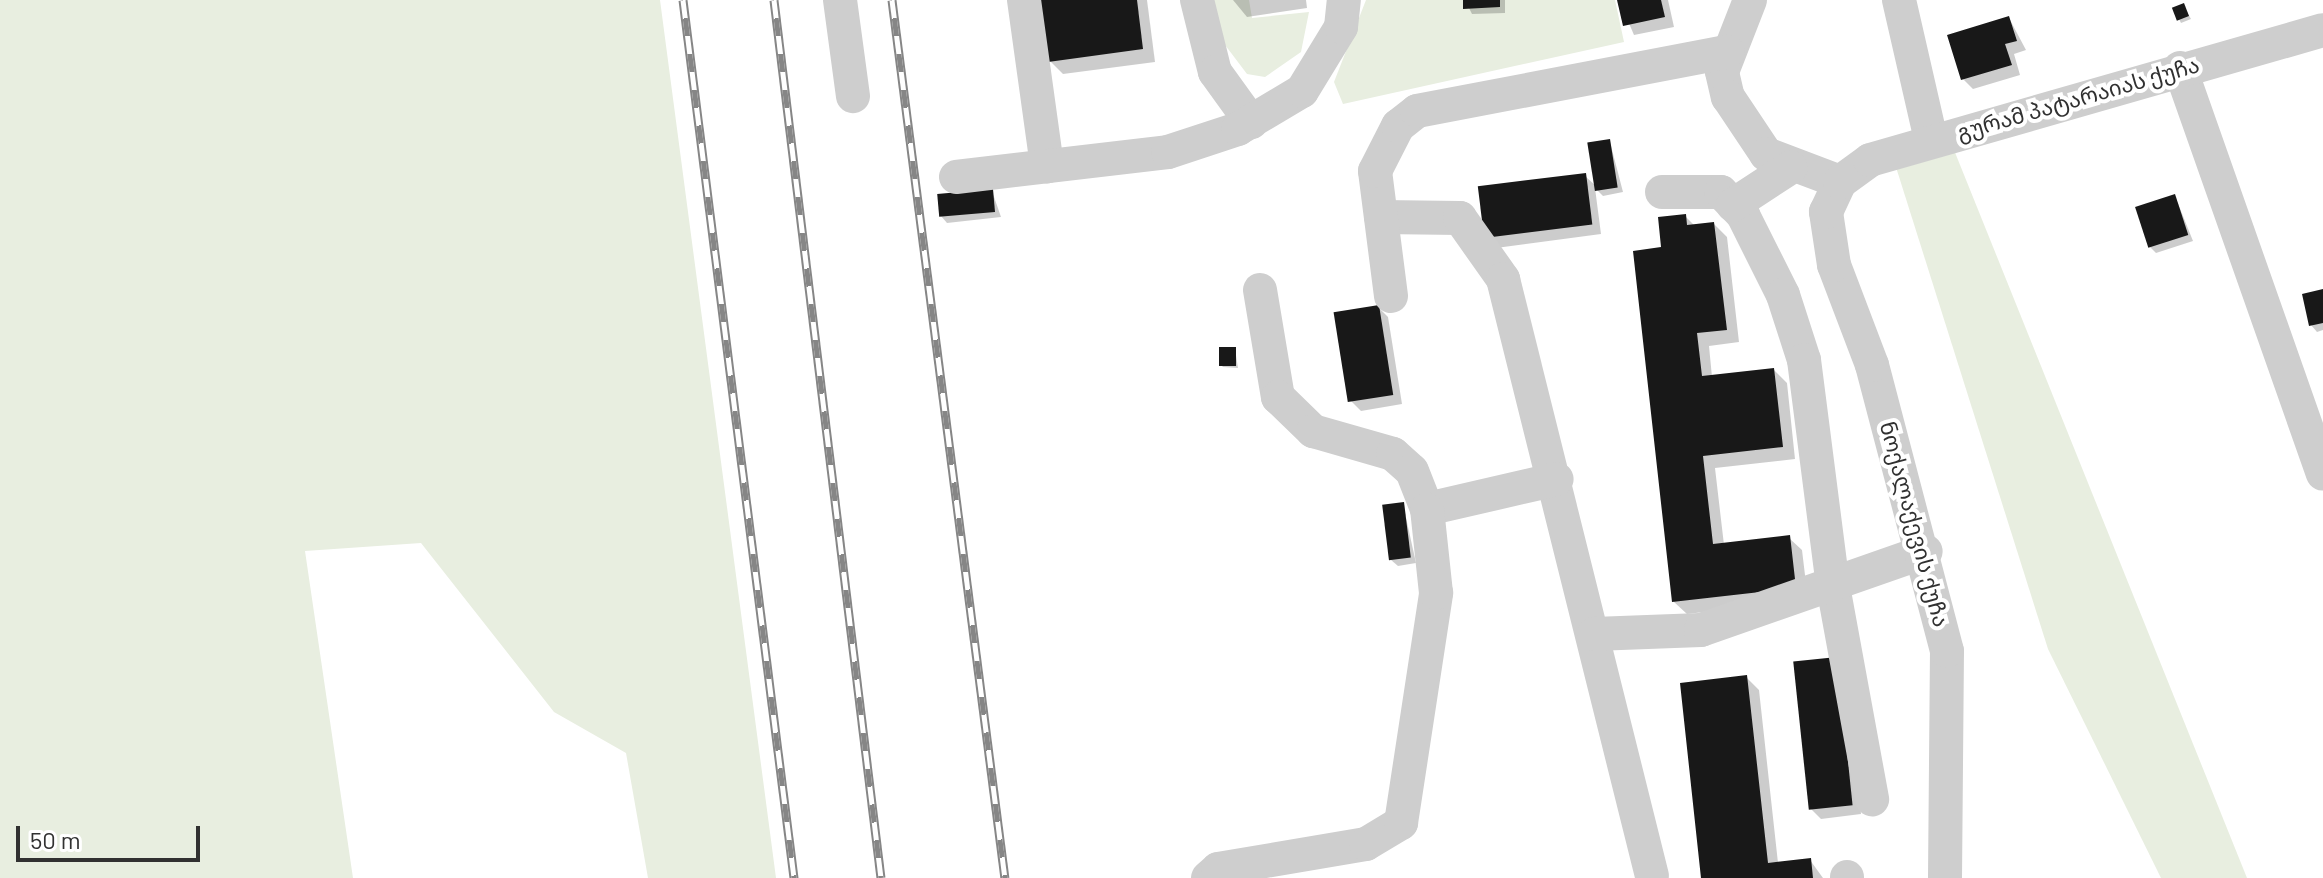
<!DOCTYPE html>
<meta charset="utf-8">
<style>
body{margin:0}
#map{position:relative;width:2323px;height:878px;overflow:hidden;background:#fff;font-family:Barlow,"Noto Sans Georgian",sans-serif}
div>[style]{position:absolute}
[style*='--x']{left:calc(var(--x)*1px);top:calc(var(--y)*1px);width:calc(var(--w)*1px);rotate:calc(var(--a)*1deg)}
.green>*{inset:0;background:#e8eee0}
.shadow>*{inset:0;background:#0003}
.building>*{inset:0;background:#181818;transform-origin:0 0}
.minor>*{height:34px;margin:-17px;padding:0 17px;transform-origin:17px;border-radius:17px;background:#cecece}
.rail>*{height:9px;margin-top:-4.5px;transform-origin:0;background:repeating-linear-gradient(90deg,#fff 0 18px,#868686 0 36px);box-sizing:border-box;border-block:2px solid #868686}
span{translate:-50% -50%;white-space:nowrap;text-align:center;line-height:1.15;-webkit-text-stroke:8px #fff;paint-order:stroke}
.street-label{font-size:22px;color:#313131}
.scale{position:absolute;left:16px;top:826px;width:184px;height:36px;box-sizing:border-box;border:4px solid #313131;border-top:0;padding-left:10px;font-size:24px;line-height:28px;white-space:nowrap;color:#313131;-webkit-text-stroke:6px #fff;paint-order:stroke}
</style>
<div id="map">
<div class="green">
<div style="clip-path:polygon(0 0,660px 0,776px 878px,648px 878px,626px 753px,554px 712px,421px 543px,305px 551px,353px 878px,0 878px)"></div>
<div style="clip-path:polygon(1211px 0,1249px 0,1252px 18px,1309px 12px,1301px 52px,1265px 77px,1247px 74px,1216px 33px)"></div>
<div style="clip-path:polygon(1366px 0,1615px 0,1624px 42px,1343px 104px,1334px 82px)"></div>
<div style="clip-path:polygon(1952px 145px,2247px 878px,2161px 878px,2048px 649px,1895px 164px)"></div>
</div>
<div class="shadow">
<div style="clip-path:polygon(1042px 0,1147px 0,1155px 62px,1063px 74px,1050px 61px)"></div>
<div style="clip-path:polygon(1233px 0,1306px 0,1307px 8px,1247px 17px)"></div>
<div style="clip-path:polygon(1465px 0,1505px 0,1505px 13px,1472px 14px)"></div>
<div style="clip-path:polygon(1619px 0,1668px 0,1674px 27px,1634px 35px)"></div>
<div style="clip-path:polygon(2183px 5px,2191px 19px,2181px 23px,2174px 9px)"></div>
<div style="clip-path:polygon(2009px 18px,2026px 50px,2014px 54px,2020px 75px,1973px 89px,1963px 79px)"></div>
<div style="clip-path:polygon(1610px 142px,1623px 192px,1603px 196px,1595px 188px,1601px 234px,1496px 248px,1486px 238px,1585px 176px,1597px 187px)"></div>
<div style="clip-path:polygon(992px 191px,1001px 217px,947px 223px,941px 216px)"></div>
<div style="clip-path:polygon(2175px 196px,2193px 241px,2156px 253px,2150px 247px)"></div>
<div style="clip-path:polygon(1685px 216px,1695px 226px,1714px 224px,1727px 237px,1739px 342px,1709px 346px,1712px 377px,1774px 370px,1787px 383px,1795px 459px,1715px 468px,1724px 545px,1789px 538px,1802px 550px,1808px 600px,1687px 614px,1674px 602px,1664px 249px)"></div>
<div style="clip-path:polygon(2323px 291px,2323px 330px,2317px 332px,2311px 325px)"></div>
<div style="clip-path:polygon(1378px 307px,1388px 317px,1402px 404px,1361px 411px,1351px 401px)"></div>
<div style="clip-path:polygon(1235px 349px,1238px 368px,1223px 367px,1221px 365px)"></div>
<div style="clip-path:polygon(1403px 504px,1416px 563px,1398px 566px,1391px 560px)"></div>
<div style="clip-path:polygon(1846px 669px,1861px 814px,1821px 819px,1811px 809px)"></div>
<div style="clip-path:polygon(1746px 677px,1759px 690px,1778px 863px,1810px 860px,1823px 878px,1703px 878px)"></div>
</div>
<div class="building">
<div style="clip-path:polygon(1040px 0,1137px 0,1143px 49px,1048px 62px)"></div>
<div style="clip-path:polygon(1463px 0,1500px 0,1500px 7px,1463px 9px)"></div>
<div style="clip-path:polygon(1617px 0,1661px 0,1665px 17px,1623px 26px)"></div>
<div style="left:2184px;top:3px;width:14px;height:13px;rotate:69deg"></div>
<div style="clip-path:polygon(2009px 16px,2017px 41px,2005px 44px,2012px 65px,1961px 80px,1947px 35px)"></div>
<div style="left:1610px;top:139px;width:49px;height:23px;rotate:81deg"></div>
<div style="left:1586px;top:173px;width:52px;height:109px;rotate:83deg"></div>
<div style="left:993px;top:189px;width:23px;height:56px;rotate:85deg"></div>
<div style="left:2175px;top:194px;width:43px;height:42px;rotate:72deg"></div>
<div style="clip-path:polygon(1686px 214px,1687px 225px,1714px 222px,1727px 330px,1697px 333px,1702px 376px,1774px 368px,1783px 447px,1703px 456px,1713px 544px,1790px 535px,1796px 588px,1672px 602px,1633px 251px,1661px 247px,1658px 217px)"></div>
<div style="clip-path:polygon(2323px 289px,2323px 323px,2309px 326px,2302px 294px)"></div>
<div style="left:1379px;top:305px;width:91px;height:46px;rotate:81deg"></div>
<div style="left:1219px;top:347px;width:17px;height:19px"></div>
<div style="left:1404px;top:502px;width:56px;height:22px;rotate:83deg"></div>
<div style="left:1837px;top:657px;width:149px;height:44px;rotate:84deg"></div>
<div style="clip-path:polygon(1747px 675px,1768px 863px,1811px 858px,1813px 878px,1701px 878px,1680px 683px)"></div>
</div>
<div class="minor">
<div style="--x:840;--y:0;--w:97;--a:82.3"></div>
<div style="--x:1024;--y:0;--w:168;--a:82.1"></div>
<div style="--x:1197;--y:0;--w:74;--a:76"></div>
<div style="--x:1215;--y:72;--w:62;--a:54.2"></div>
<div style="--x:1750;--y:0;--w:77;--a:111.3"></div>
<div style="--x:1722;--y:72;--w:26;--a:77"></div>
<div style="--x:1728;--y:97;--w:69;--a:56.3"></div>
<div style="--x:1766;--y:154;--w:79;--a:20.7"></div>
<div style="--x:1899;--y:0;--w:144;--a:77.1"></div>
<div style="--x:2180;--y:68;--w:430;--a:70.6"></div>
<div style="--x:956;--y:177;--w:213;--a:-6.7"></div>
<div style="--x:1168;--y:152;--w:74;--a:-18.2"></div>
<div style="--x:1238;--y:129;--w:74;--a:-30.7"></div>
<div style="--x:1302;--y:91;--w:75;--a:-58.6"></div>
<div style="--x:1341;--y:27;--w:27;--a:-84"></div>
<div style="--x:1662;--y:192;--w:59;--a:0"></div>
<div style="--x:1721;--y:192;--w:32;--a:46"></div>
<div style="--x:1743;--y:215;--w:89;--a:63.4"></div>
<div style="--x:1783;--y:295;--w:68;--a:72.1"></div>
<div style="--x:1804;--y:360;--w:228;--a:82.7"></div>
<div style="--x:1833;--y:586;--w:217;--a:79.6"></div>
<div style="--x:1733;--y:205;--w:69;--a:-33.2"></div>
<div style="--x:1381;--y:217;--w:79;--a:0.7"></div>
<div style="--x:1460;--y:218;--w:75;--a:54.8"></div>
<div style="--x:1503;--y:279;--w:615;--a:75.99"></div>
<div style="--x:1260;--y:290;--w:109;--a:80.5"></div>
<div style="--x:1278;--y:397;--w:49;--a:44.2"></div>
<div style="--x:1313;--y:431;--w:83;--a:16"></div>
<div style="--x:1393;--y:454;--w:25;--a:42"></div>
<div style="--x:1412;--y:471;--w:41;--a:68.5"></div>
<div style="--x:1427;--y:509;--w:133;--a:-13"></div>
<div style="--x:1391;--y:296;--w:126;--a:-97.3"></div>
<div style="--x:1375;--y:171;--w:51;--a:-62.9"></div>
<div style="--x:1398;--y:126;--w:24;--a:-38"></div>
<div style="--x:1417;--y:111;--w:316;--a:-10.8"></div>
<div style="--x:1594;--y:634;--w:107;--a:-2.1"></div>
<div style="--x:1701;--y:630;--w:238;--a:-19.3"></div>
<div style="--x:1208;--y:878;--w:13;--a:-42"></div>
<div style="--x:1218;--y:869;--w:150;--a:-9.6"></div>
<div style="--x:1366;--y:844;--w:41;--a:-31"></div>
<div style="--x:1401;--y:823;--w:233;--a:-81.3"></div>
<div style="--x:1436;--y:593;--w:84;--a:-96.1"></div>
<div style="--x:1847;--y:878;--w:1;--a:-90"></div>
<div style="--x:1945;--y:878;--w:227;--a:-89.5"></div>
<div style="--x:1947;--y:651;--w:296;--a:-104.7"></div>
<div style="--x:1872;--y:365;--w:107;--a:-110.8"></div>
<div style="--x:1834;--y:265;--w:54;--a:-98.6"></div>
<div style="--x:1826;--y:212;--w:33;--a:-65"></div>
<div style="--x:1840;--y:182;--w:37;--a:-36"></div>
<div style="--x:1870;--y:160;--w:471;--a:-16"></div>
</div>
<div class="rail">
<div style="--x:683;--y:0;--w:885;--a:82.79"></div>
<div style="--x:774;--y:0;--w:884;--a:83.05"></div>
<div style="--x:892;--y:0;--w:885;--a:82.67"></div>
</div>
<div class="street-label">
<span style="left:2078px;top:98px;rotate:-16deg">გურამ პატარაიას ქუჩა</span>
<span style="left:1915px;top:524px;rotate:75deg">ნოქალაქევის ქუჩა</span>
</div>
<div class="scale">50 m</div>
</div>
